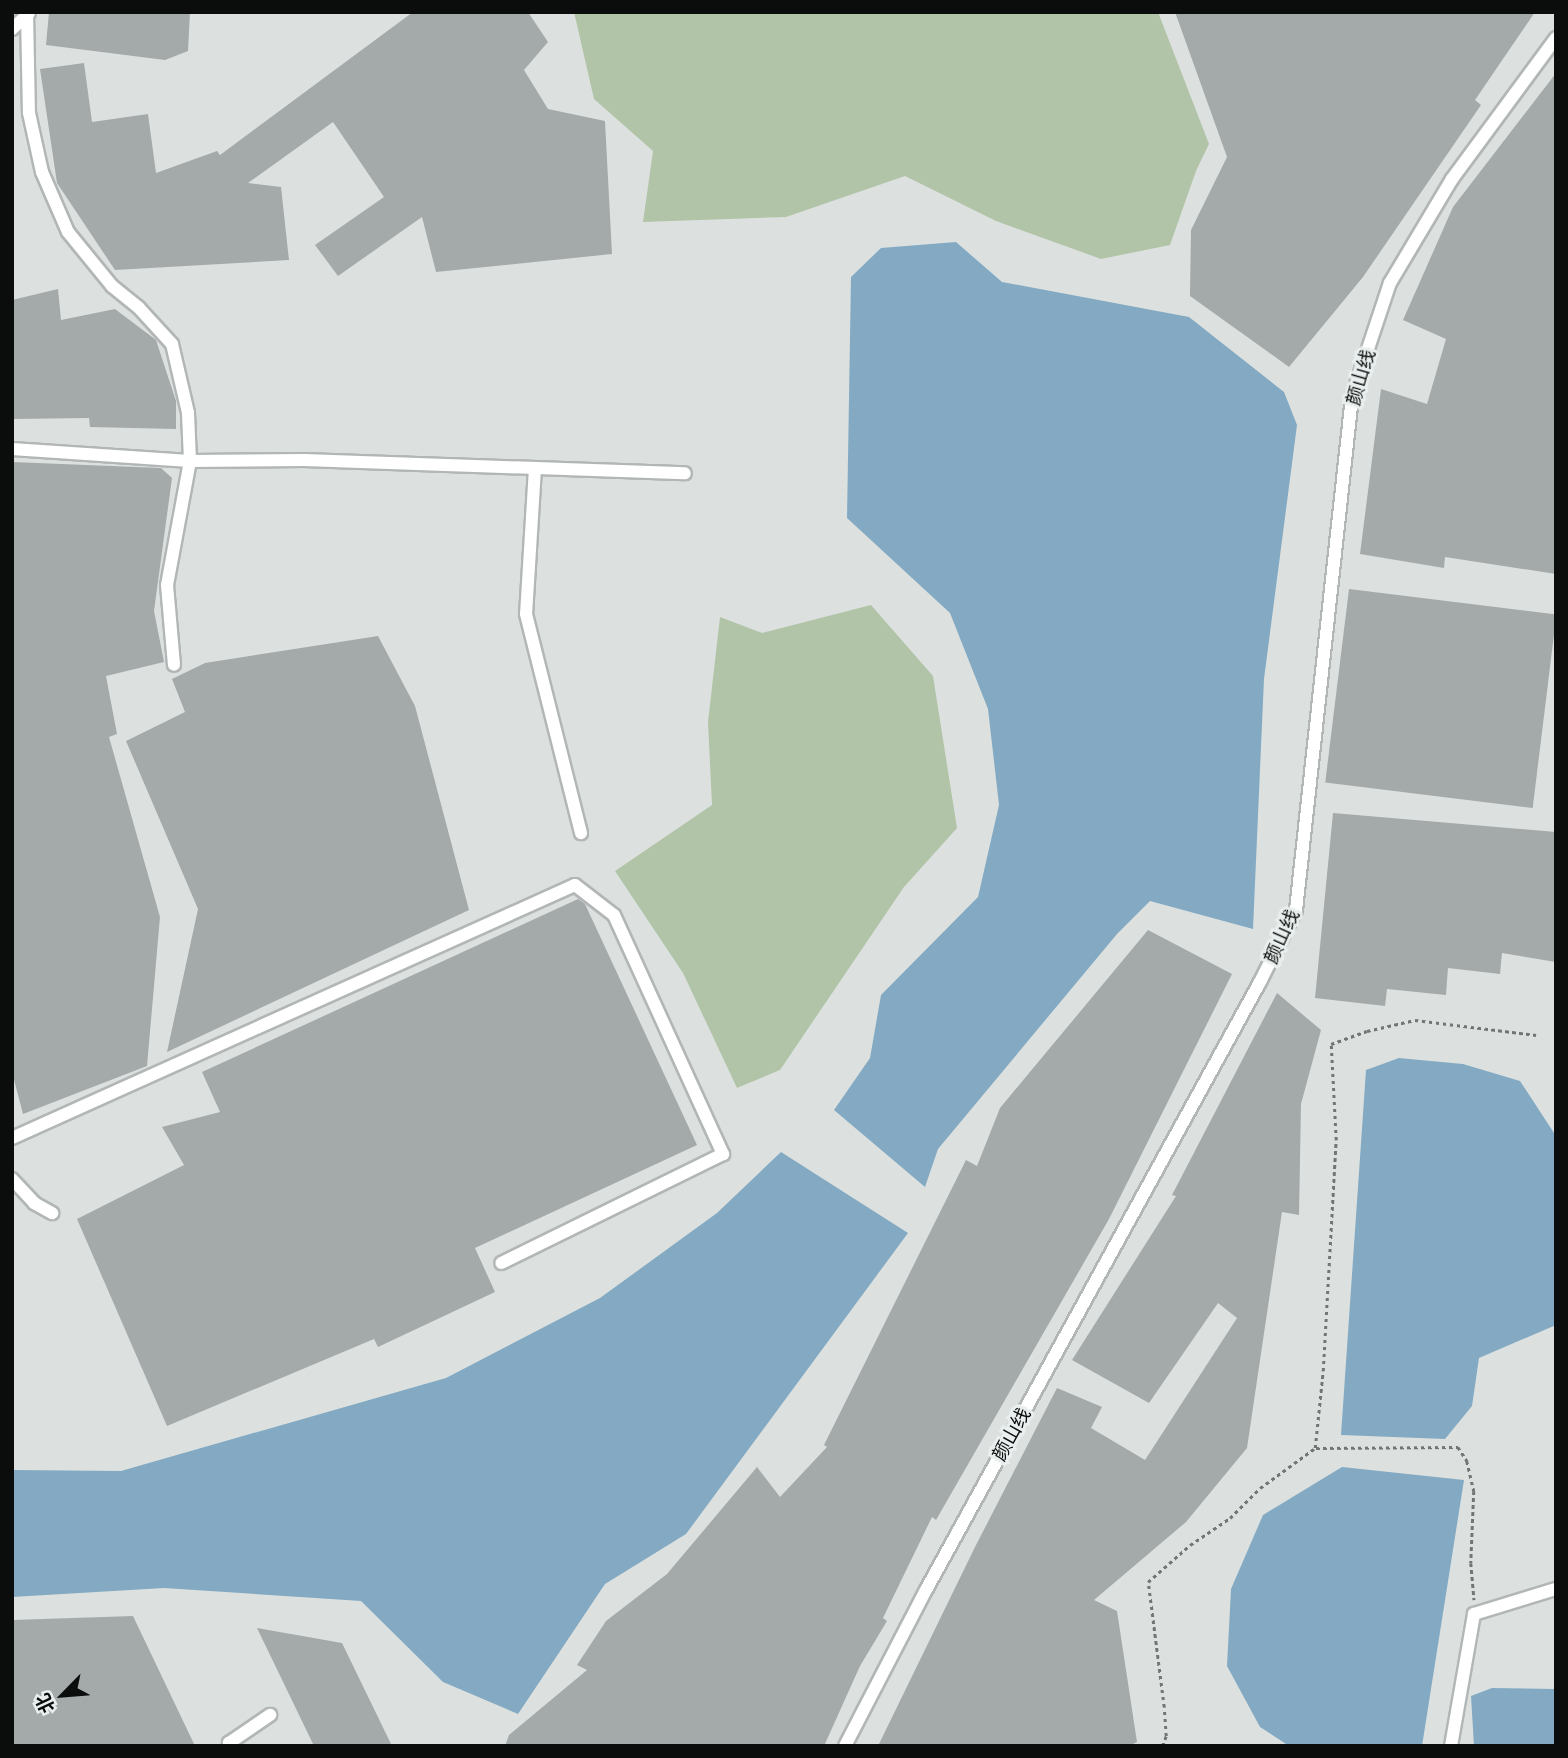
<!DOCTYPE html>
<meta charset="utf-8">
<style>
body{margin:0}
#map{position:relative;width:1568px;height:1758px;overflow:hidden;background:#dce1e0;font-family:"Playfair Display","Noto Sans SC",serif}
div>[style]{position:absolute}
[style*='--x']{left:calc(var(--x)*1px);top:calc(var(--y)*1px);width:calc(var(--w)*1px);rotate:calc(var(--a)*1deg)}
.green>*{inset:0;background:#b2c4a7}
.water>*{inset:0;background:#83aac2}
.building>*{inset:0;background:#a4a9aa;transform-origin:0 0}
.path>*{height:2.5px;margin-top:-1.25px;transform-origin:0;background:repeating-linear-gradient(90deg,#727574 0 3.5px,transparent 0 7px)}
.roads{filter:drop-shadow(2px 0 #b2b7b6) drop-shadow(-2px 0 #b2b7b6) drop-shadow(0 2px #b2b7b6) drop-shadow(0 -2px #b2b7b6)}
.street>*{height:12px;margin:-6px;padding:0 6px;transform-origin:6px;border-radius:6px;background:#fff}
span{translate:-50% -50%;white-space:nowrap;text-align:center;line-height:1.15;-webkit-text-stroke:6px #e9efee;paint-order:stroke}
.street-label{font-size:19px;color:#0b0d0c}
.frame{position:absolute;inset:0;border:14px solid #0b0d0c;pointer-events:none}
.north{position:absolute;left:28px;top:1660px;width:70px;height:70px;-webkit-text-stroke:5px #e9efee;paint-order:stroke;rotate:245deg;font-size:19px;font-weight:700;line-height:28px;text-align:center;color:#0b0d0c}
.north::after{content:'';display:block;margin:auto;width:24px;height:32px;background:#0b0d0c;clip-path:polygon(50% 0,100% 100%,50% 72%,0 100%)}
</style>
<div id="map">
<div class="green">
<div style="clip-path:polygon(574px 12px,1158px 12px,1209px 144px,1196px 171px,1170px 245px,1101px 259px,996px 221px,905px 176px,786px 217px,643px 222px,653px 151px,594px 99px)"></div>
<div style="clip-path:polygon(871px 605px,933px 676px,957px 828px,904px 887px,780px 1070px,737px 1088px,683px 973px,615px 871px,712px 805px,708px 722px,720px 617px,762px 633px)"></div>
</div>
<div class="water">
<div style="clip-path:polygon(956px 242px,1002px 282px,1189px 317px,1284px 392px,1297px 425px,1264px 679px,1253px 929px,1150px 901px,1117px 934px,938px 1149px,925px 1187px,834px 1110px,870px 1058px,881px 995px,978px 897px,999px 805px,988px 709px,950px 613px,847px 518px,851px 277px,881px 248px)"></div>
<div style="clip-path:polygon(1399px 1058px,1463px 1064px,1520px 1081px,1556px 1136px,1556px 1325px,1479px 1358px,1472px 1406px,1445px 1439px,1341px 1435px,1366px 1070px)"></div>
<div style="clip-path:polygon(781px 1152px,908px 1233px,686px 1534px,605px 1584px,518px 1714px,443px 1682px,361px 1601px,164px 1588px,12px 1597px,12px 1470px,121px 1471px,446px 1378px,600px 1298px,717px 1213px)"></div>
<div style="clip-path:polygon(1342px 1467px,1464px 1480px,1422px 1746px,1289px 1746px,1260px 1727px,1227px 1666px,1231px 1589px,1263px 1515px)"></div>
<div style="clip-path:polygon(1492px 1688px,1556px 1689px,1556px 1746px,1474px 1746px,1471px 1696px)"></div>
</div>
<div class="building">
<div style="clip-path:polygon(49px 12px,190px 12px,188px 51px,165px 60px,46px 45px)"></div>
<div style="clip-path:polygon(413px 12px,528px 12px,548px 42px,524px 70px,548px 109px,605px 121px,612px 254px,436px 272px,422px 217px,338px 276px,315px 245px,384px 197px,333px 122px,248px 183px,281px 187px,289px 260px,115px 270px,57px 183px,40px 69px,84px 63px,92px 122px,148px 114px,156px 173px,217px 151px,220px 155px)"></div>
<div style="clip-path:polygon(1175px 12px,1535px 12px,1475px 100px,1481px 105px,1363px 277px,1289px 367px,1190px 296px,1191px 230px,1227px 157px)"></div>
<div style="clip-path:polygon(1556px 73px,1556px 574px,1445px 557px,1444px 568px,1360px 554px,1381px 389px,1427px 404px,1446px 339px,1403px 320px,1453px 207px)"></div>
<div style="clip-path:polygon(58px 289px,61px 320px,115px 309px,156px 340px,176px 401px,176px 429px,90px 427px,89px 418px,12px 419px,12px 300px)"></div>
<div style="clip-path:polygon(12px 462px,161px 468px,172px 478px,154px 611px,164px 662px,106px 676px,117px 734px,109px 737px,160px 917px,147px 1066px,23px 1114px,12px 1072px)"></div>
<div style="left:1349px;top:589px;width:209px;height:195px;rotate:7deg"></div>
<div style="clip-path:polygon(378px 636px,415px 706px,469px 910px,167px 1052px,198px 909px,126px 741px,185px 712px,172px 679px,205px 663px)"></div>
<div style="clip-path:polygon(1333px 813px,1556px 832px,1556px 962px,1502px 953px,1500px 974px,1448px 968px,1446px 995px,1387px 989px,1385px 1006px,1315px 998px)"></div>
<div style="clip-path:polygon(578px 899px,585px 904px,697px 1145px,475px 1248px,495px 1292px,378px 1347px,374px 1339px,167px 1426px,77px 1219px,184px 1165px,162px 1127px,220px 1112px,202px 1072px)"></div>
<div style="clip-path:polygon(1148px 930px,1232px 974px,1109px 1219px,936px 1520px,932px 1517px,883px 1618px,887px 1621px,860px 1666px,824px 1746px,505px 1746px,509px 1735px,587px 1670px,577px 1665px,606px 1621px,667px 1574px,757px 1467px,780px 1497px,827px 1447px,824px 1445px,966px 1160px,977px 1166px,1000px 1108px)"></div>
<div style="clip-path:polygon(1277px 993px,1321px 1030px,1301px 1104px,1299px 1215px,1282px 1212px,1247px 1448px,1186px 1522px,1094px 1600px,1117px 1611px,1137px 1742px,1129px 1746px,878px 1746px,975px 1547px,1057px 1388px,1102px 1407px,1091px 1428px,1145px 1460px,1237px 1318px,1218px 1303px,1149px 1403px,1072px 1360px,1176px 1196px,1172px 1195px)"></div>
<div style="clip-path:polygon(133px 1616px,195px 1746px,12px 1746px,12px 1620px)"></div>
<div style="clip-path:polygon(257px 1628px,342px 1643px,392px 1746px,314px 1746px)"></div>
</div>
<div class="path">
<div style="--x:1316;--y:1448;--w:142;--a:-0.4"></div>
<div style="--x:1458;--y:1447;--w:17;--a:57"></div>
<div style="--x:1467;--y:1461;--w:31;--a:77"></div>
<div style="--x:1474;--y:1491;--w:72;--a:92.4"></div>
<div style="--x:1471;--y:1563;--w:37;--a:85"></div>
<div style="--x:1162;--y:1746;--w:11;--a:-68"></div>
<div style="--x:1166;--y:1736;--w:29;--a:-94"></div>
<div style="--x:1164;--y:1707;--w:126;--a:-97.3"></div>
<div style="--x:1148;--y:1582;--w:56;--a:-41.4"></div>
<div style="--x:1190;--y:1545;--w:48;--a:-34"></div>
<div style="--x:1230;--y:1518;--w:42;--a:-45"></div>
<div style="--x:1260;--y:1488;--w:68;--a:-36"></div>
<div style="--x:1315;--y:1448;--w:77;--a:-84.1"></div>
<div style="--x:1323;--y:1371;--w:231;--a:-86.8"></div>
<div style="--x:1336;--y:1140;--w:96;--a:-93"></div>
<div style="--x:1331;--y:1044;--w:38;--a:-20"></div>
<div style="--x:1367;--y:1031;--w:49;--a:-12.9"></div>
<div style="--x:1415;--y:1020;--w:122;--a:7.1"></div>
</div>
<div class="roads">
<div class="street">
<div style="--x:27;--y:12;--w:101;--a:88.9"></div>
<div style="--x:29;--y:113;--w:60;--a:77.6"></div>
<div style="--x:42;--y:172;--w:65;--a:66.6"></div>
<div style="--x:68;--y:232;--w:70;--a:50.8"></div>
<div style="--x:112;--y:286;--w:35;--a:39"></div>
<div style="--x:139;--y:308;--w:49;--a:47.5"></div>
<div style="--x:172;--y:344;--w:71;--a:76.9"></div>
<div style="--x:188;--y:413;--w:48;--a:87.6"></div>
<div style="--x:190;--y:461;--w:126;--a:100.5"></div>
<div style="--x:167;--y:585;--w:80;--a:85"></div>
<div style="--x:12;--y:29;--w:23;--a:-43"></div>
<div style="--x:12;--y:449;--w:178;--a:3.9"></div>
<div style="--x:190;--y:461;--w:114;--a:-0.5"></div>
<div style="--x:304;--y:460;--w:381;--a:2"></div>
<div style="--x:535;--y:468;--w:146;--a:93.5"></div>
<div style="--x:526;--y:614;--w:226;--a:75.9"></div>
<div style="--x:12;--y:1138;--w:617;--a:-24.2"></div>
<div style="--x:575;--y:885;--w:49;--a:37.6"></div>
<div style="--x:614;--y:915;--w:263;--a:65.5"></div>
<div style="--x:723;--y:1154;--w:247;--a:153.8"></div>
<div style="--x:12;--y:1179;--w:33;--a:47"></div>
<div style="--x:34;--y:1203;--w:21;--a:29"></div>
<div style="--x:231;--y:1746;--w:4;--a:-124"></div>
<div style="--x:229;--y:1743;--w:50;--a:-34.3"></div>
<div style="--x:845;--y:1746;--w:176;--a:-62.6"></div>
<div style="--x:926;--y:1590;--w:694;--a:-61.22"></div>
<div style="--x:1260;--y:982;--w:80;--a:-63.4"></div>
<div style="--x:1296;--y:910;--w:516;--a:-83.77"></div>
<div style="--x:1352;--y:397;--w:120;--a:-71.6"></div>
<div style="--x:1390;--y:283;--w:121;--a:-59.2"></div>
<div style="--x:1452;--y:179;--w:175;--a:-53.6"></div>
<div style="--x:1451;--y:1746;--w:134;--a:-80.1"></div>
<div style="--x:1474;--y:1614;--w:86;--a:-17"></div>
</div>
</div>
<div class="street-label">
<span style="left:1360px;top:377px;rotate:-74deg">颜山线</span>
<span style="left:1281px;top:936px;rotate:-66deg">颜山线</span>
<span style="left:1011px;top:1434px;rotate:-61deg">颜山线</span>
</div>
<div class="frame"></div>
<div class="north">北</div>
</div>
